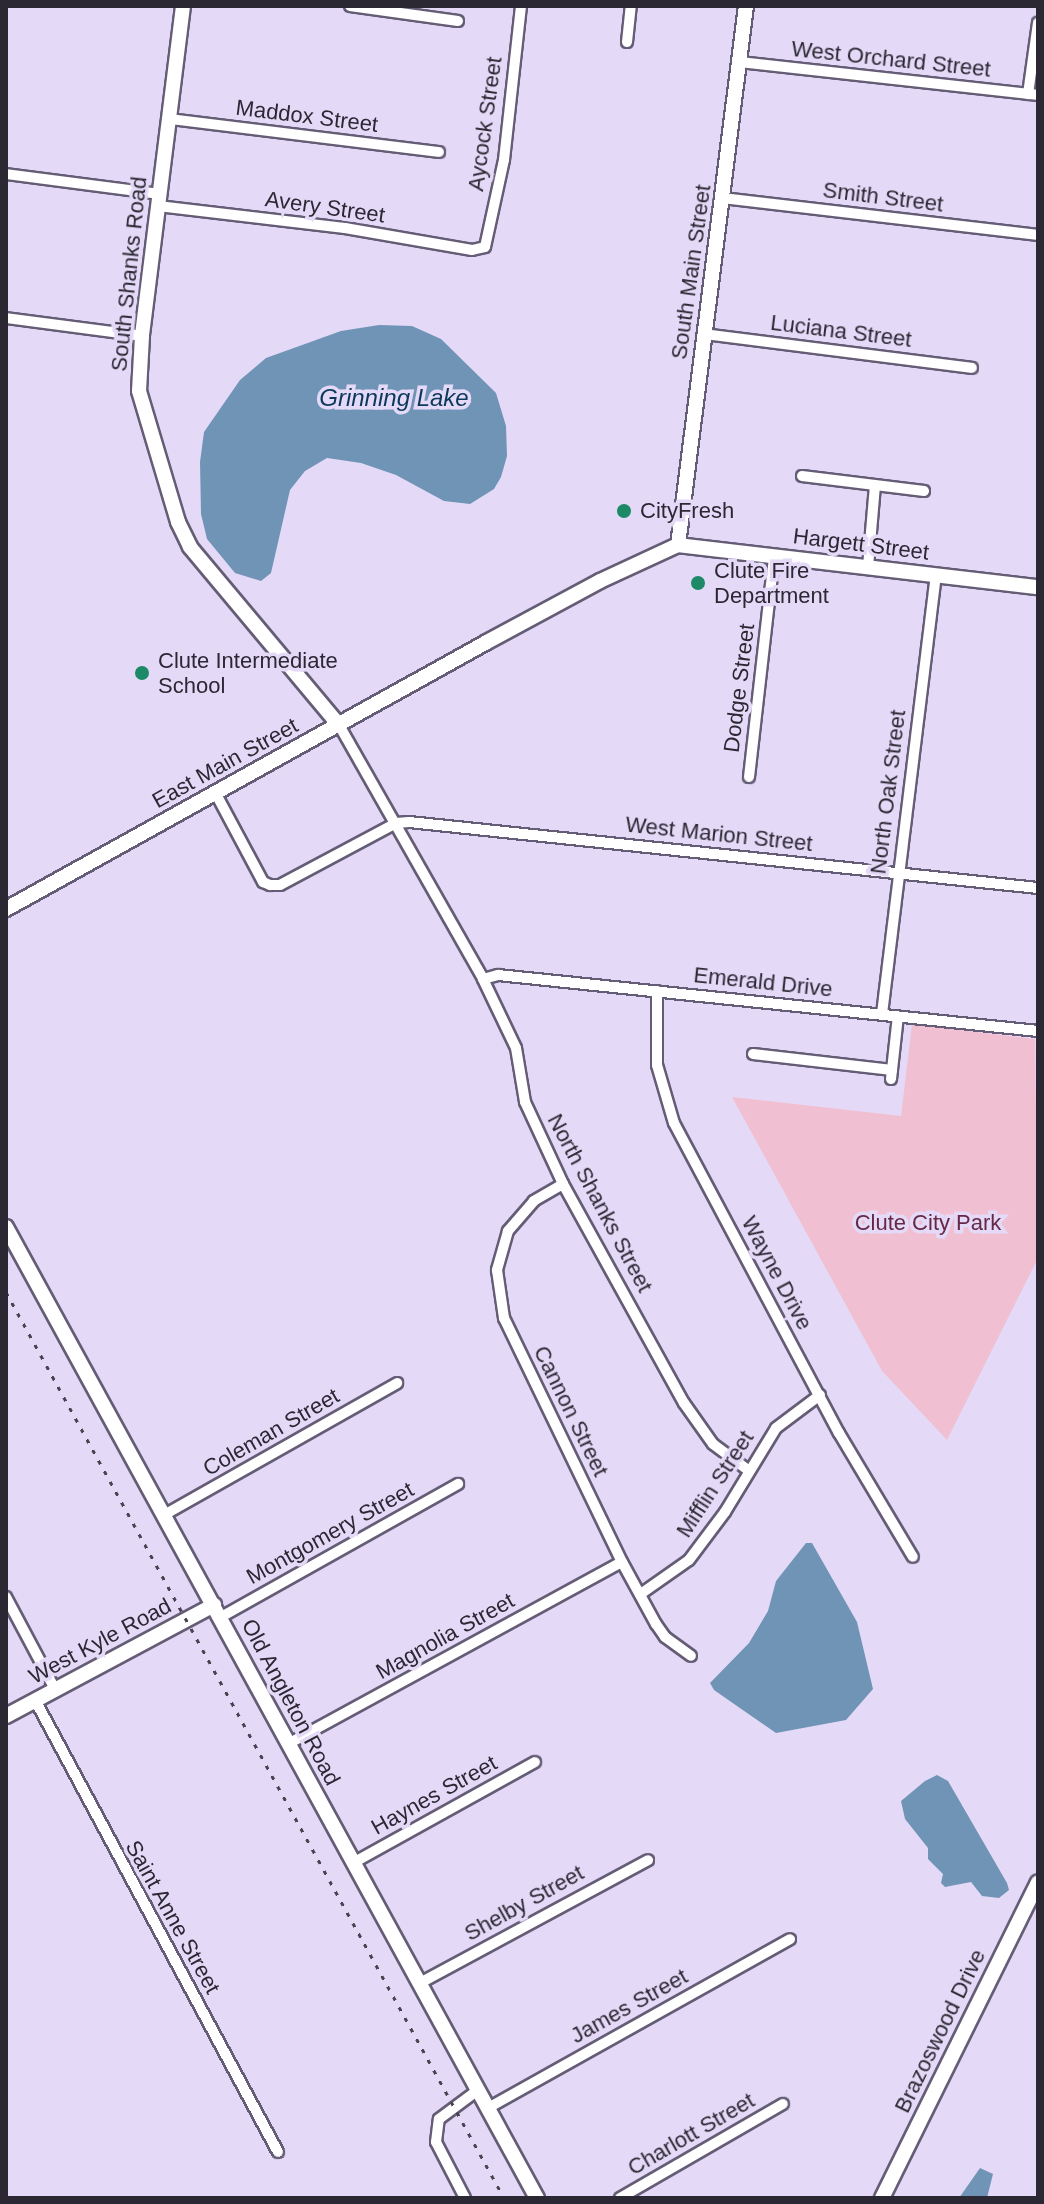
<!DOCTYPE html>
<style>
body{margin:0}
#map{position:relative;width:1044px;height:2204px;overflow:hidden;background:#e4daf8;font-family:Helvetica,sans-serif}
div>[style]{position:absolute}
[style*='--x']{left:calc(var(--x)*1px);top:calc(var(--y)*1px);width:calc(var(--w)*1px);rotate:calc(var(--a)*1deg)}
.green>*{inset:0;background:#f0c0d2}
.water>*{inset:0;background:#7094b6}
.roads{filter:drop-shadow(2px 0 #655c75) drop-shadow(-2px 0 #655c75) drop-shadow(0 2px #655c75) drop-shadow(0 -2px #655c75)}
.street>*{height:10px;margin:-5px;padding:0 5px;transform-origin:5px;border-radius:5px;background:#fff}
.secondary>*{height:14px;margin:-7px;padding:0 7px;transform-origin:7px;border-radius:7px;background:#fff}
.rail>*{height:3px;margin-top:-1.5px;transform-origin:0;background:repeating-linear-gradient(90deg,#474350 0 4px,transparent 0 12px)}
.dots>*{width:22px;height:22px;translate:-50% -50%;box-sizing:border-box;border:4px solid #e4daf8;border-radius:50%}
span{translate:-50% -50%;white-space:nowrap;text-align:center;line-height:1.15;-webkit-text-stroke:7px #e4daf8;paint-order:stroke}
.street-label{font-size:22px;color:#2c2833}
.poi-label{font-size:22px;color:#2c2833}
.left{translate:0 -50%;text-align:left}
.park-label{font-size:22px;color:#662845}
.water-label{font-size:24px;color:#0c385a;font-style:italic}
.frame{position:absolute;inset:0;border:8px solid #2c2833;pointer-events:none}
</style>
<div id="map">
<div class="green">
<div style="clip-path:polygon(912px 1024px,1035px 1039px,1038px 1258px,947px 1440px,882px 1371px,732px 1097px,901px 1116px)"></div>
</div>
<div class="water">
<div style="clip-path:polygon(379px 325px,412px 326px,441px 339px,496px 393px,506px 426px,507px 456px,501px 477px,494px 489px,470px 504px,444px 501px,396px 475px,361px 463px,327px 458px,305px 471px,290px 490px,271px 573px,261px 581px,235px 573px,207px 539px,201px 514px,200px 462px,204px 432px,240px 380px,266px 358px,341px 331px)"></div>
<div style="clip-path:polygon(806px 1543px,812px 1543px,857px 1622px,873px 1689px,846px 1720px,776px 1733px,714px 1690px,710px 1683px,749px 1643px,768px 1611px,776px 1581px)"></div>
<div style="clip-path:polygon(937px 1775px,948px 1781px,1007px 1883px,1009px 1890px,999px 1898px,982px 1896px,971px 1882px,945px 1887px,941px 1883px,943px 1874px,928px 1859px,928px 1848px,905px 1819px,901px 1801px,925px 1781px)"></div>
<div style="clip-path:polygon(980px 2168px,993px 2174px,987px 2198px,959px 2198px)"></div>
</div>
<div class="roads">
<div class="street">
<div style="--x:350;--y:6;--w:109;--a:7.9"></div>
<div style="--x:627;--y:42;--w:36;--a:-84"></div>
<div style="--x:740;--y:62;--w:300;--a:6.3"></div>
<div style="--x:1028;--y:94;--w:72;--a:-82"></div>
<div style="--x:170;--y:119;--w:271;--a:7"></div>
<div style="--x:6;--y:174;--w:154;--a:7.4"></div>
<div style="--x:723;--y:198;--w:317;--a:6.7"></div>
<div style="--x:158;--y:206;--w:188;--a:6.7"></div>
<div style="--x:345;--y:228;--w:129;--a:9.8"></div>
<div style="--x:472;--y:250;--w:13;--a:-13"></div>
<div style="--x:485;--y:247;--w:89;--a:-77.7"></div>
<div style="--x:504;--y:160;--w:155;--a:-83.7"></div>
<div style="--x:6;--y:318;--w:137;--a:7.5"></div>
<div style="--x:704;--y:334;--w:270;--a:7.2"></div>
<div style="--x:802;--y:476;--w:123;--a:7"></div>
<div style="--x:868;--y:567;--w:82;--a:-85.1"></div>
<div style="--x:339;--y:725;--w:292;--a:60.4"></div>
<div style="--x:483;--y:979;--w:76;--a:64.4"></div>
<div style="--x:516;--y:1048;--w:55;--a:80.5"></div>
<div style="--x:525;--y:1102;--w:90;--a:65.1"></div>
<div style="--x:563;--y:1184;--w:250;--a:61.1"></div>
<div style="--x:684;--y:1403;--w:50;--a:54.7"></div>
<div style="--x:713;--y:1444;--w:44;--a:36.6"></div>
<div style="--x:749;--y:777;--w:222;--a:-83.5"></div>
<div style="--x:216;--y:794;--w:100;--a:61.9"></div>
<div style="--x:263;--y:882;--w:8;--a:23"></div>
<div style="--x:270;--y:885;--w:10;--a:0"></div>
<div style="--x:280;--y:885;--w:132;--a:-28.1"></div>
<div style="--x:396;--y:823;--w:13;--a:-4"></div>
<div style="--x:409;--y:822;--w:632;--a:5.99"></div>
<div style="--x:483;--y:979;--w:16;--a:-15"></div>
<div style="--x:498;--y:975;--w:543;--a:5.92"></div>
<div style="--x:657;--y:991;--w:74;--a:90"></div>
<div style="--x:657;--y:1065;--w:60;--a:73.7"></div>
<div style="--x:674;--y:1123;--w:351;--a:62"></div>
<div style="--x:839;--y:1433;--w:144;--a:59.2"></div>
<div style="--x:882;--y:1014;--w:442;--a:-83"></div>
<div style="--x:753;--y:1054;--w:140;--a:6.6"></div>
<div style="--x:891;--y:1079;--w:63;--a:-83.7"></div>
<div style="--x:563;--y:1184;--w:34;--a:150"></div>
<div style="--x:534;--y:1201;--w:40;--a:131"></div>
<div style="--x:508;--y:1231;--w:41;--a:105.8"></div>
<div style="--x:497;--y:1270;--w:49;--a:81.7"></div>
<div style="--x:504;--y:1318;--w:271;--a:64.2"></div>
<div style="--x:622;--y:1562;--w:71;--a:61.3"></div>
<div style="--x:656;--y:1624;--w:16;--a:55"></div>
<div style="--x:665;--y:1637;--w:32;--a:36"></div>
<div style="--x:164;--y:1515;--w:268;--a:-29.5"></div>
<div style="--x:642;--y:1593;--w:57;--a:-35.1"></div>
<div style="--x:689;--y:1560;--w:60;--a:-53.1"></div>
<div style="--x:725;--y:1512;--w:98;--a:-58.7"></div>
<div style="--x:776;--y:1428;--w:55;--a:-36.9"></div>
<div style="--x:6;--y:1597;--w:104;--a:62"></div>
<div style="--x:221;--y:1617;--w:272;--a:-29.3"></div>
<div style="--x:35;--y:1700;--w:513;--a:61.74"></div>
<div style="--x:288;--y:1744;--w:380;--a:-28.6"></div>
<div style="--x:353;--y:1863;--w:208;--a:-29"></div>
<div style="--x:420;--y:1983;--w:259;--a:-28.3"></div>
<div style="--x:488;--y:2108;--w:346;--a:-29.2"></div>
<div style="--x:465;--y:2198;--w:63;--a:-117.4"></div>
<div style="--x:436;--y:2142;--w:23;--a:-83"></div>
<div style="--x:439;--y:2119;--w:49;--a:-36.6"></div>
<div style="--x:620;--y:2198;--w:188;--a:-30"></div>
</div>
<div class="secondary">
<div style="--x:183;--y:6;--w:333;--a:97.1"></div>
<div style="--x:142;--y:336;--w:55;--a:93.1"></div>
<div style="--x:139;--y:391;--w:137;--a:73.4"></div>
<div style="--x:178;--y:522;--w:28;--a:64"></div>
<div style="--x:190;--y:547;--w:232;--a:50.1"></div>
<div style="--x:678;--y:545;--w:543;--a:-82.81"></div>
<div style="--x:678;--y:545;--w:362;--a:6.7"></div>
<div style="--x:6;--y:909;--w:548;--a:-29.04"></div>
<div style="--x:485;--y:643;--w:131;--a:-28.3"></div>
<div style="--x:600;--y:581;--w:86;--a:-24.8"></div>
<div style="--x:6;--y:1227;--w:1107;--a:61.33"></div>
<div style="--x:6;--y:1716;--w:236;--a:-28.1"></div>
<div style="--x:882;--y:2198;--w:352;--a:-63.7"></div>
</div>
</div>
<div class="rail">
<div style="--x:6;--y:1292;--w:1034;--a:61.2"></div>
</div>
<div class="dots">
<div style="left:624px;top:511px;background:#1e8966"></div>
<div style="left:698px;top:583px;background:#1e8966"></div>
<div style="left:142px;top:673px;background:#1e8966"></div>
</div>
<div class="street-label">
<span style="left:891px;top:59px;rotate:6deg">West Orchard Street</span>
<span style="left:307px;top:116px;rotate:7deg">Maddox Street</span>
<span style="left:485px;top:124px;rotate:-82deg">Aycock Street</span>
<span style="left:883px;top:197px;rotate:7deg">Smith Street</span>
<span style="left:325px;top:207px;rotate:8deg">Avery Street</span>
<span style="left:691px;top:272px;rotate:-82deg">South Main Street</span>
<span style="left:129px;top:274px;rotate:-84deg">South Shanks Road</span>
<span style="left:841px;top:331px;rotate:7deg">Luciana Street</span>
<span style="left:861px;top:544px;rotate:7deg">Hargett Street</span>
<span style="left:739px;top:688px;rotate:-83deg">Dodge Street</span>
<span style="left:225px;top:763px;rotate:-29deg">East Main Street</span>
<span style="left:888px;top:792px;rotate:-83deg">North Oak Street</span>
<span style="left:719px;top:834px;rotate:6deg">West Marion Street</span>
<span style="left:763px;top:982px;rotate:6deg">Emerald Drive</span>
<span style="left:600px;top:1203px;rotate:62deg">North Shanks Street</span>
<span style="left:777px;top:1273px;rotate:62deg">Wayne Drive</span>
<span style="left:571px;top:1411px;rotate:64deg">Cannon Street</span>
<span style="left:271px;top:1432px;rotate:-30deg">Coleman Street</span>
<span style="left:715px;top:1484px;rotate:-57deg">Mifflin Street</span>
<span style="left:330px;top:1533px;rotate:-29deg">Montgomery Street</span>
<span style="left:445px;top:1636px;rotate:-29deg">Magnolia Street</span>
<span style="left:100px;top:1641px;rotate:-28deg">West Kyle Road</span>
<span style="left:291px;top:1702px;rotate:62deg">Old Angleton Road</span>
<span style="left:434px;top:1795px;rotate:-29deg">Haynes Street</span>
<span style="left:524px;top:1903px;rotate:-29deg">Shelby Street</span>
<span style="left:173px;top:1917px;rotate:61deg">Saint Anne Street</span>
<span style="left:629px;top:2006px;rotate:-29deg">James Street</span>
<span style="left:940px;top:2031px;rotate:-64deg">Brazoswood Drive</span>
<span style="left:691px;top:2134px;rotate:-30deg">Charlott Street</span>
</div>
<div class="poi-label">
<span class="left" style="left:640px;top:511px">CityFresh</span>
<span class="left" style="left:714px;top:583px">Clute Fire<br>Department</span>
<span class="left" style="left:158px;top:673px">Clute Intermediate<br>School</span>
</div>
<div class="park-label">
<span style="left:928px;top:1223px">Clute City Park</span>
</div>
<div class="water-label">
<span style="left:394px;top:398px">Grinning Lake</span>
</div>
<div class="frame"></div>
</div>
